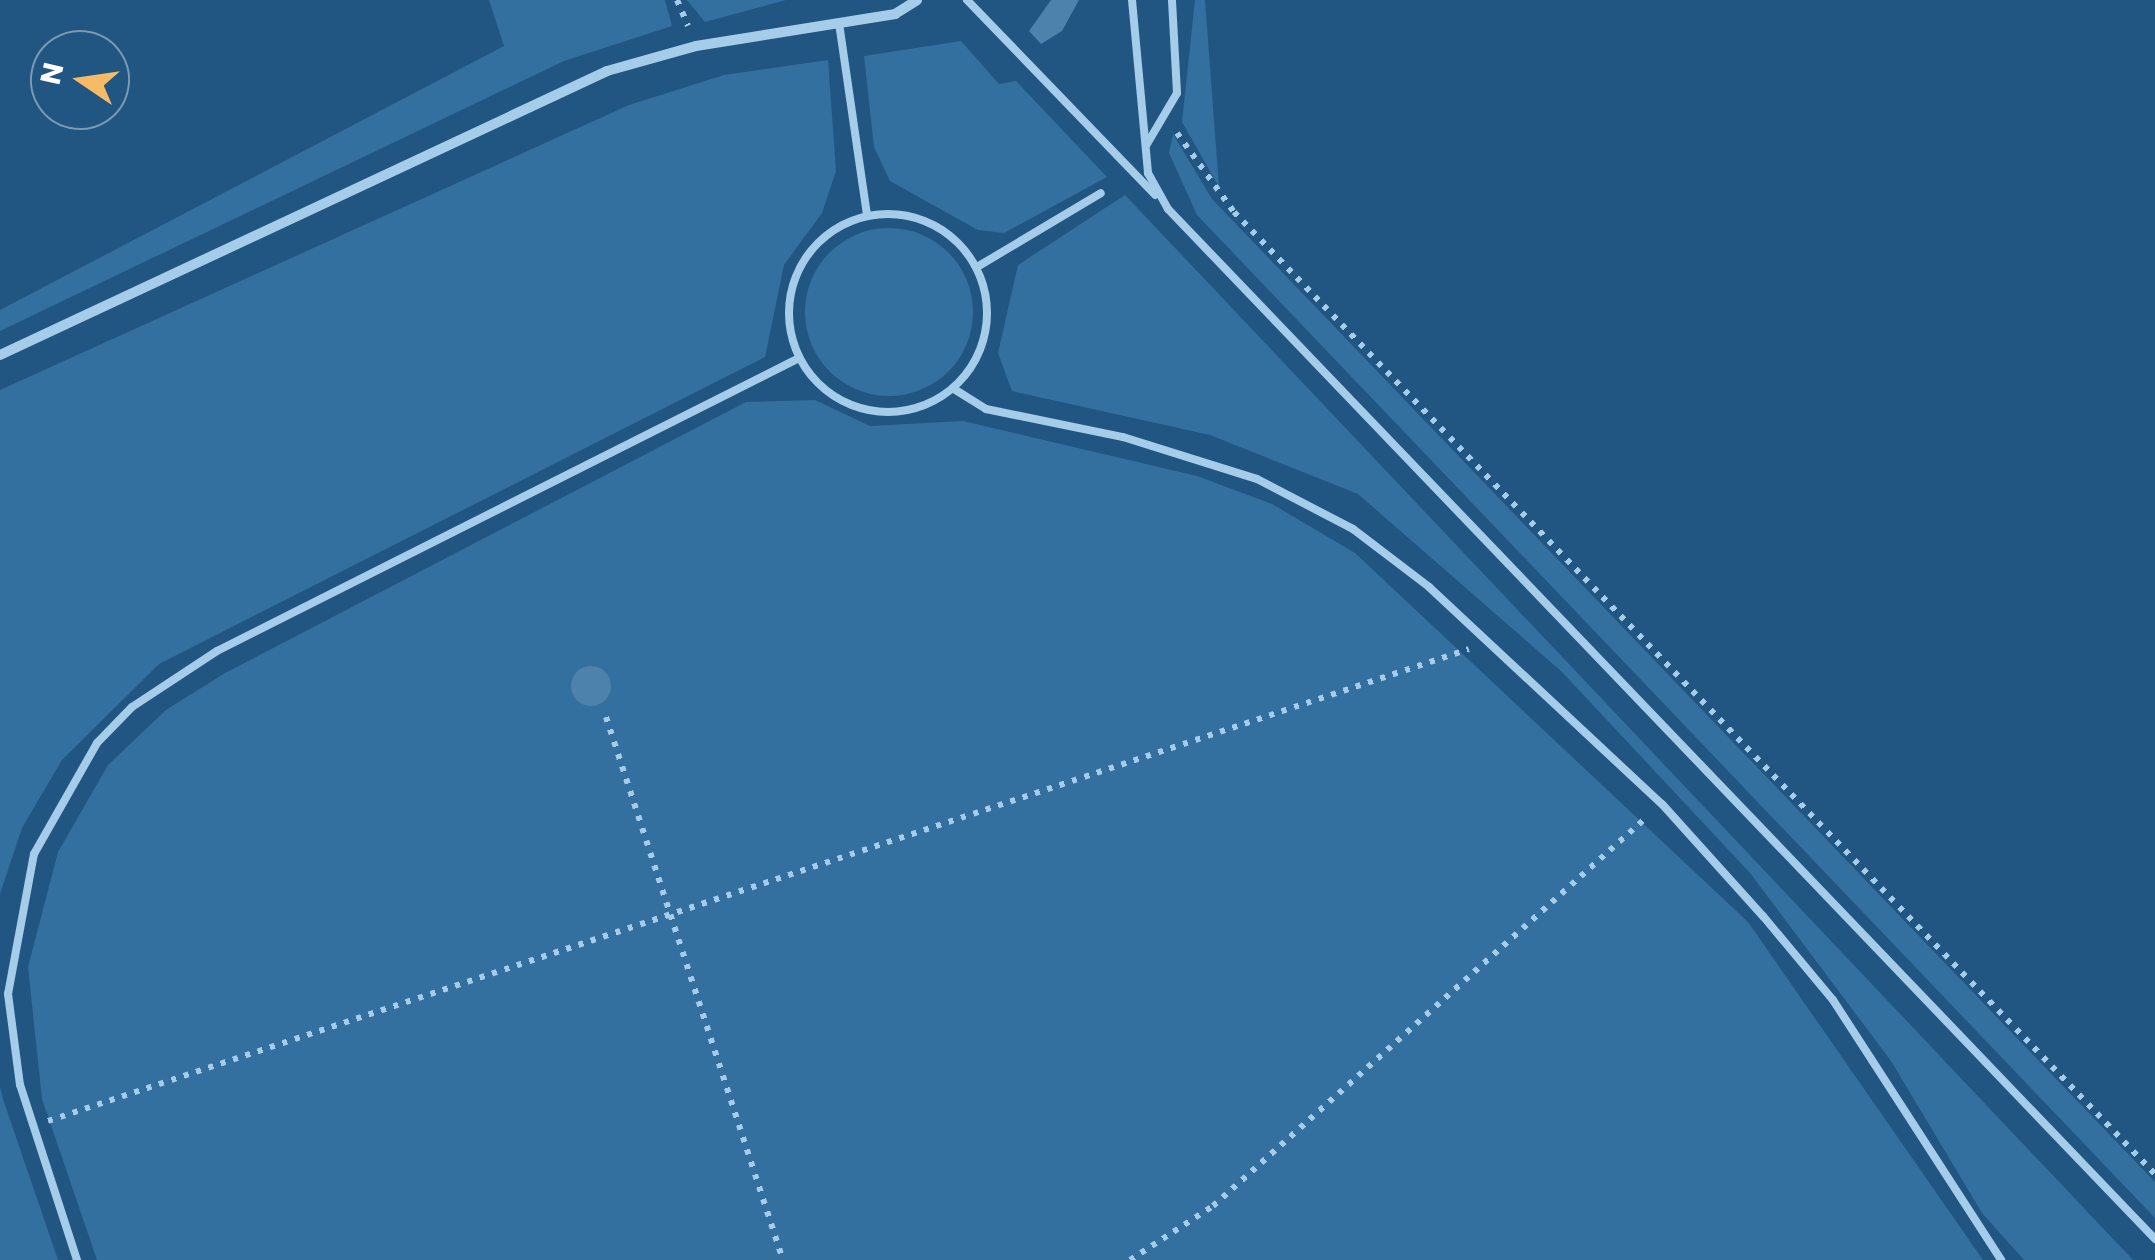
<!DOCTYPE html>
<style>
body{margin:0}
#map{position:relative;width:2155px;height:1260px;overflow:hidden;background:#205681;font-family:Poppins,sans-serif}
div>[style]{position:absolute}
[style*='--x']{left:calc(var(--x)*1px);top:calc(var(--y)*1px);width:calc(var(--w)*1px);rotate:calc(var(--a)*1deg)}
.green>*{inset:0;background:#33709f}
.round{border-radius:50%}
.building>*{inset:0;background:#4c82ac}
.path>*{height:6px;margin-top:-3px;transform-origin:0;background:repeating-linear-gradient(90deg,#a5cce8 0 5px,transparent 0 13px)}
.service>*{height:8px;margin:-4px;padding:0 4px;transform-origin:4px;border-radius:4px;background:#a5cce8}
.service>.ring{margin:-4px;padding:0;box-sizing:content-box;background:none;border:8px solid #a5cce8;border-radius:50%}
.minor>*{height:10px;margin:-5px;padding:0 5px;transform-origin:5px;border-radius:5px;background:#a5cce8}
span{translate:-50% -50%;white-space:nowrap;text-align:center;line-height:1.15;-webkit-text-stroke:9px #205681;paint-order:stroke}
.north{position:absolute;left:30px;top:30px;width:100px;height:100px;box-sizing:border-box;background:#205681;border:2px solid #799ab3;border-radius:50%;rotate:283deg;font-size:28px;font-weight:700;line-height:40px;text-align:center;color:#fff}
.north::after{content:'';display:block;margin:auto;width:35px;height:45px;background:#f6bb66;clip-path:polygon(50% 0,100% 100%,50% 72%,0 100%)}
</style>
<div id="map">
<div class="green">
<div style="clip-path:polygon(489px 0,665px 0,672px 26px,564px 61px,0 331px,0 310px,504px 46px)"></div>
<div style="clip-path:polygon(687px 0,786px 0,705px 22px)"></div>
<div style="clip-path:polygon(1195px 0,1205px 0,1219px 187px,1182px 122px)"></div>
<div style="clip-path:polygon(961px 41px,999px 84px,1016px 81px,1107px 177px,1004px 233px,978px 230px,890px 181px,874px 147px,864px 56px)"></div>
<div style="clip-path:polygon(828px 60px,836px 171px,822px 213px,784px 265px,765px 357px,159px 664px,62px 760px,22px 828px,0 894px,0 390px,629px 105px,724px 75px)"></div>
<div style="clip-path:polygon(1173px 134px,1212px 199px,2155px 1182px,2155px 1218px,1197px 215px,1169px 153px)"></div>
<div style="clip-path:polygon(1125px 195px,2133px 1260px,2024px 1260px,1982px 1213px,1891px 1061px,1750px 873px,1562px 672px,1358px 494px,1210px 435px,1012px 391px,998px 353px,1018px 265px)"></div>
<div class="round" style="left:805px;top:228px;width:168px;height:168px"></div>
<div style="clip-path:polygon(815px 400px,870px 426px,963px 421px,1197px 476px,1272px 504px,1355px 553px,1748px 922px,1983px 1260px,97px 1260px,42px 1099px,28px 967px,58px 852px,108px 765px,166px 710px,225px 673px,746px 402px)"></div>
<div style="clip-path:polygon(0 1087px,3px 1099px,58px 1260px,0 1260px)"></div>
</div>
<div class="building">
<div style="clip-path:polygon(1051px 0,1079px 0,1062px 31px,1041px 44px,1029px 31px)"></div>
<div class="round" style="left:571px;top:666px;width:40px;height:40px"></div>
</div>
<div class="path">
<div style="--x:677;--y:0;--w:28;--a:67"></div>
<div style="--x:1177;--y:133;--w:97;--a:54.2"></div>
<div style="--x:1234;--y:212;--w:1332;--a:46.25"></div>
<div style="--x:606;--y:717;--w:571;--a:71.95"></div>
<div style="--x:48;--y:1121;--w:1497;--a:-18.37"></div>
<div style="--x:1130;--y:1260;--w:99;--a:-33"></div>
<div style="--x:1213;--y:1206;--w:584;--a:-41.88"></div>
</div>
<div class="service">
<div style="--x:967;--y:0;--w:271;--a:46"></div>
<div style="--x:1132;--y:0;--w:174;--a:84.7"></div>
<div style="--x:1148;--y:173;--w:41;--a:60.9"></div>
<div style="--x:1168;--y:209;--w:1427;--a:46.22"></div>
<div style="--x:839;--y:23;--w:194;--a:81.7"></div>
<div style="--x:1147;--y:144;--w:59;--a:-59.5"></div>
<div style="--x:1177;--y:93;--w:93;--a:-93.1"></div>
<div class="ring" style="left:789px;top:214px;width:190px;height:190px"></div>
<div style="--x:977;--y:267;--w:144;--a:-30.8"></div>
<div style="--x:954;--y:389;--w:38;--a:32"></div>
<div style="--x:986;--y:409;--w:140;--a:11.6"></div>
<div style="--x:1123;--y:437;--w:140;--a:17.4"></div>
<div style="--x:1257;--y:479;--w:108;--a:27.5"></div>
<div style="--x:1353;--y:529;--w:96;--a:37.3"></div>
<div style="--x:1429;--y:587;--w:318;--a:43"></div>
<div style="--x:1662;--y:804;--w:151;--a:48"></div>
<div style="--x:1763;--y:916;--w:109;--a:50.2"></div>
<div style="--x:1833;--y:1000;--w:310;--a:57.1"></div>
<div style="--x:77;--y:1260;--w:184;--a:-108"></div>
<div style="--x:20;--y:1085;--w:92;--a:-97.5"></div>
<div style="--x:8;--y:994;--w:142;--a:-79.5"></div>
<div style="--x:34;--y:854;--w:128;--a:-60.4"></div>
<div style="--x:97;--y:743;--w:50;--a:-45.8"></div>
<div style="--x:132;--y:707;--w:102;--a:-33.4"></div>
<div style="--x:217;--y:651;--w:652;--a:-26.72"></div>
</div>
<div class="minor">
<div style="--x:0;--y:355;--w:670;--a:-25.07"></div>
<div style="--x:607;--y:71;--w:92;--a:-15.7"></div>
<div style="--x:696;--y:46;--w:202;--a:-9.1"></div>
<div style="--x:895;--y:14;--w:26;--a:-32"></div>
</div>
<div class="north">N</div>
</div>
